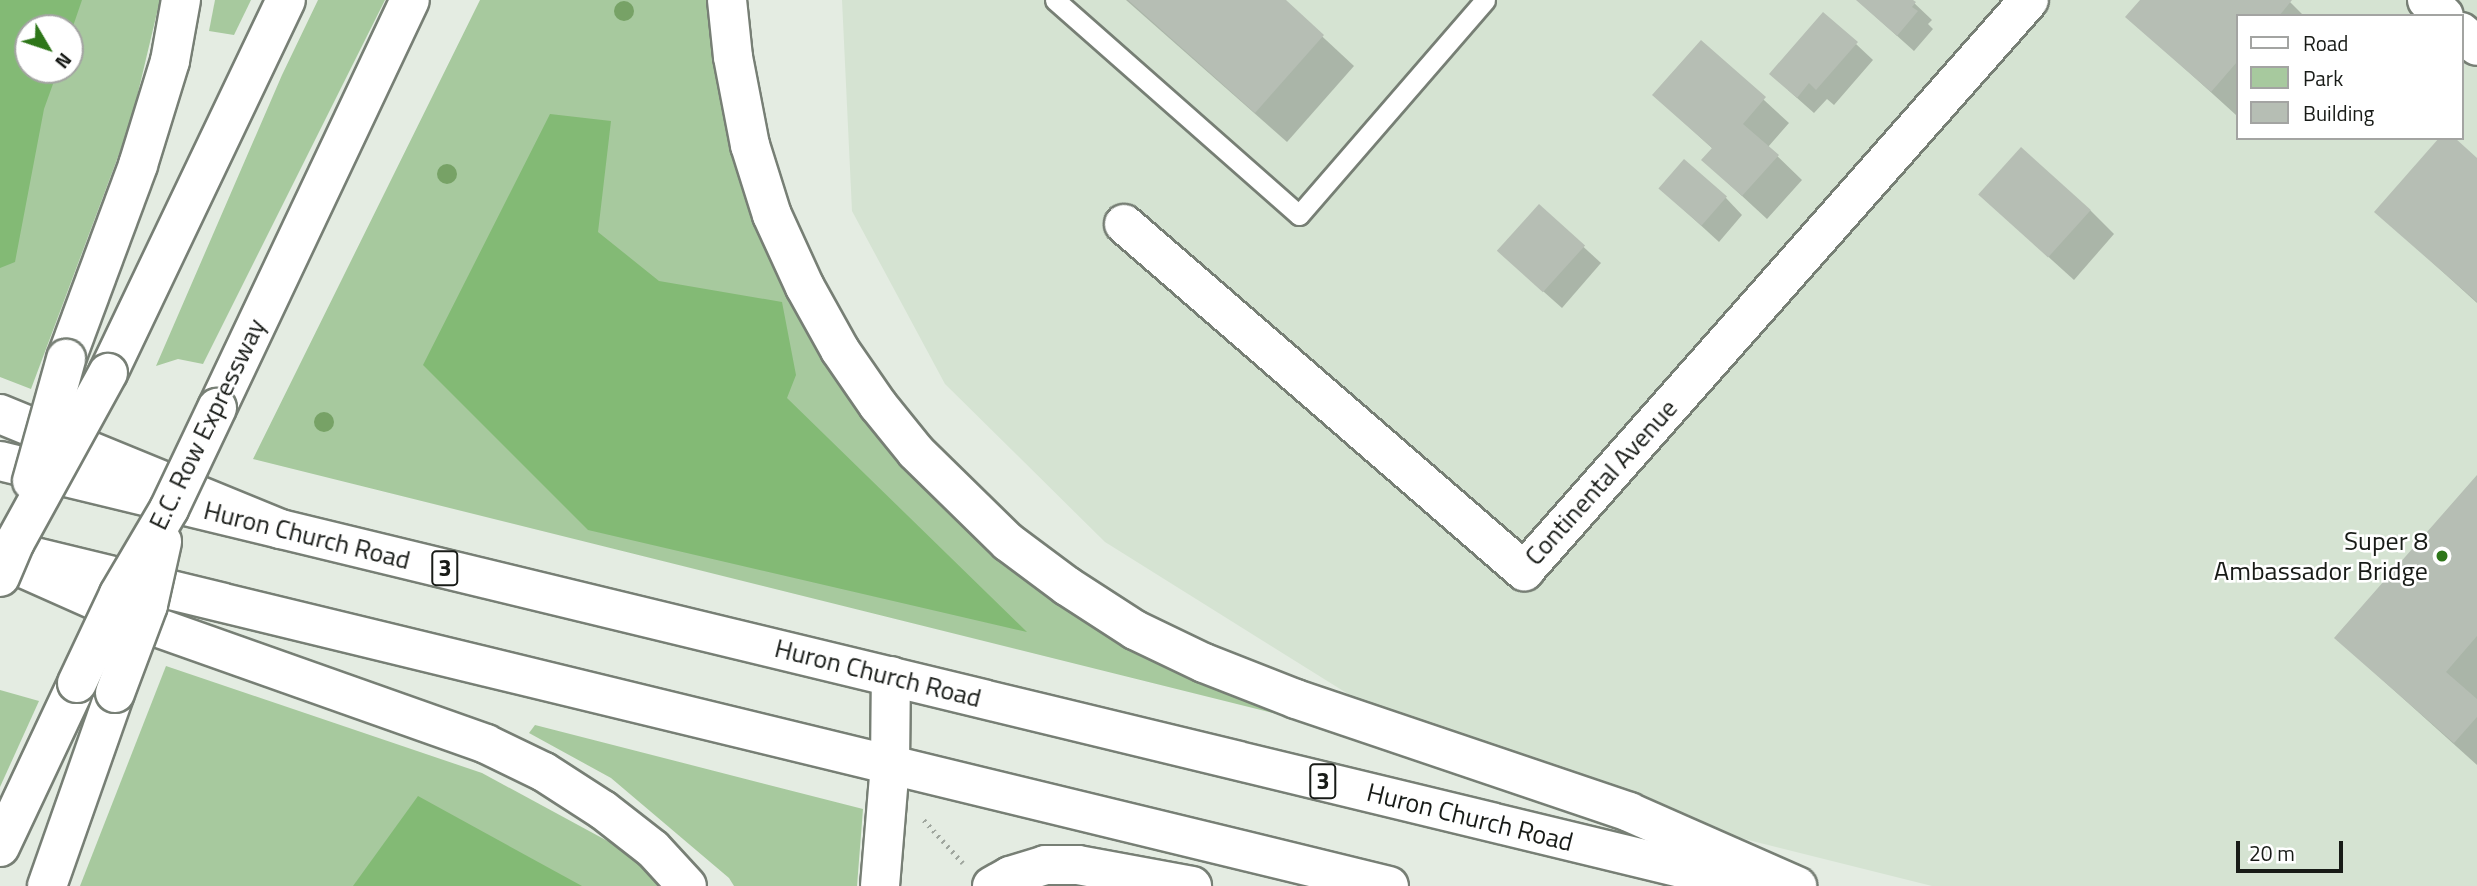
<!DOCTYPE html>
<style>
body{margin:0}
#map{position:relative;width:2477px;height:886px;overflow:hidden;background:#e4ece2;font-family:"Titillium Web",sans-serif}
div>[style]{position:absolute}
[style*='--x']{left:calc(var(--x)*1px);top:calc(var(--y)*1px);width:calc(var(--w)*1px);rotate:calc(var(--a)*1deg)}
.built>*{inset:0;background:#d5e3d2}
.green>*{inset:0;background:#a7c99e}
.forest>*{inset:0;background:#83ba75}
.shadow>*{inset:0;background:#0003}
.building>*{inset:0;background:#b6beb4;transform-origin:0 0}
.path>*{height:4.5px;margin-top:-2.25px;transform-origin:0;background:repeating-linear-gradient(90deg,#9fa69e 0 2px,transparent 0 7px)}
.roads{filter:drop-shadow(2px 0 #777f75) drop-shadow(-2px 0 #777f75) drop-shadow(0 2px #777f75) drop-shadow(0 -2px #777f75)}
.service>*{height:19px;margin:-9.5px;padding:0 9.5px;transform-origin:9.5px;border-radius:9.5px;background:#fff}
.minor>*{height:38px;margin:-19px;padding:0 19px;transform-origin:19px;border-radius:19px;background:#fff}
.trunk>*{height:38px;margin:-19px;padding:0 19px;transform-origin:19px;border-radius:19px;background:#fff}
.motorway>*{height:38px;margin:-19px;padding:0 19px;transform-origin:19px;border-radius:19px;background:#fff}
.bridges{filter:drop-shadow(2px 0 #777f75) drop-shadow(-2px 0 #777f75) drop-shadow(0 2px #777f75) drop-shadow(0 -2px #777f75)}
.motorway-bridge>*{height:38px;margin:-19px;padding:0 19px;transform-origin:19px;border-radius:19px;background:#fff}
.trees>*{width:20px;height:20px;margin:-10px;border-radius:50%;background:#77a266}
.dots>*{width:19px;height:19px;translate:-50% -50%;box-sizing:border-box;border:4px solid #fff;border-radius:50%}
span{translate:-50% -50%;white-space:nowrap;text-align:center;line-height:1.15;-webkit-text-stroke:5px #fff;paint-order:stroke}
.shield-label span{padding:2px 5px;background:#fff;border:2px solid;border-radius:5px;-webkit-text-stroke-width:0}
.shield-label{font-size:24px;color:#181b17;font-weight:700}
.street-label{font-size:26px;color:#181b17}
.poi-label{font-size:26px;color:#181b17}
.right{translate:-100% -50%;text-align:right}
.legend{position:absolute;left:2236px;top:14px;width:228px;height:126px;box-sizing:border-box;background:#fff;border:2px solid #a3a4a2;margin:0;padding:9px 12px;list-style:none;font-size:21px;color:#181b17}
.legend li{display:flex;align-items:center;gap:14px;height:35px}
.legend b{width:35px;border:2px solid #a3a4a2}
.north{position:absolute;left:14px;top:14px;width:70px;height:70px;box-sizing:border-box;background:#fff;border:2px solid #a3a4a2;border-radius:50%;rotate:129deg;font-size:19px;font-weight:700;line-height:28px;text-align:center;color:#181b17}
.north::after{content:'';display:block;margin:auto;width:24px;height:32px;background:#2e7619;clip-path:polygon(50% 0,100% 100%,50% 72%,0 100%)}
.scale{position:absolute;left:2236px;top:841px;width:107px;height:32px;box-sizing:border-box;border:4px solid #181b17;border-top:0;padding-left:9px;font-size:21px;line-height:24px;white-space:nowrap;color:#181b17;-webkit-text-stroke:5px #fff;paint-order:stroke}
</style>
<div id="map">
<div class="built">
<div style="clip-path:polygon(evenodd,842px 0,2477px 0,2477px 886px,1932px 886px,1609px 805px,1393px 722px,1105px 542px,945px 384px,852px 211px,842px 0,2237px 16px,2461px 16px,2461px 138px,2237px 138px,2237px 16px)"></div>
</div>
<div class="green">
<div style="clip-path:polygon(evenodd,0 0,160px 0,131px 122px,31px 389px,0 377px,0 0,28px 28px,70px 28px,70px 70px,28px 70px,28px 28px)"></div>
<div style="clip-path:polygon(215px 0,251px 0,234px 35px,209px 31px)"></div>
<div style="clip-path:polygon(318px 0,385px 0,203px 364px,178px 359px,156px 366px,282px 75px)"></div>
<div style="clip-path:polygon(480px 0,711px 0,730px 135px,934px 488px,1280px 704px,1277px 714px,253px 459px)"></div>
<div style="clip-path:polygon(166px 666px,482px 773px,637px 857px,658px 886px,80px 886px)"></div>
<div style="clip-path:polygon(0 690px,39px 701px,0 787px)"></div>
<div style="clip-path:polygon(535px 725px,863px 809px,857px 886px,734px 886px,729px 878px,611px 778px,529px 733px)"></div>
</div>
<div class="forest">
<div style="clip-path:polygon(0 0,82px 0,70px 35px,70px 28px,28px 28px,28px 70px,58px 70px,44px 109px,15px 262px,0 268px)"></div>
<div style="clip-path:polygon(550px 114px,611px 121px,598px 232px,659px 281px,782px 302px,796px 375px,787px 398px,1027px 632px,588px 530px,423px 365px)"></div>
<div style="clip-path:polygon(418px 796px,582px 886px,353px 886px)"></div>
</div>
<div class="shadow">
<div style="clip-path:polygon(1126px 0,1283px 0,1354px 66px,1287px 142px)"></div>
<div style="clip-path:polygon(1857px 0,1911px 0,1932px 20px,1928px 24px,1933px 29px,1914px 51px)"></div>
<div style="clip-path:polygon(2143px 0,2288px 0,2304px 16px,2237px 16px,2236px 115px,2128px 17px)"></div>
<div style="clip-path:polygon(1701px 42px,1789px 123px,1768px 147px,1802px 180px,1767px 219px,1703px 160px,1713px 149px,1654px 95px)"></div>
<div style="clip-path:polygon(1856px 44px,1873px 60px,1834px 105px,1827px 99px,1814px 113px,1788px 90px)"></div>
<div style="clip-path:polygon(2477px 160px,2477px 303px,2377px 212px)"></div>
<div style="clip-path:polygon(1660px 188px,1726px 198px,1742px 215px,1719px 242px)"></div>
<div style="clip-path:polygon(1980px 195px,2090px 210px,2114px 234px,2074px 280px)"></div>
<div style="clip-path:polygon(1539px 206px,1601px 263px,1562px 308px,1516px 267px)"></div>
<div style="clip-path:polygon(2477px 478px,2477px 765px,2336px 638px)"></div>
</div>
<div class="building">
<div style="clip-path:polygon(1128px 0,1286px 0,1324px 35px,1255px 113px)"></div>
<div style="clip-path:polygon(1856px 0,1913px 0,1916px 2px,1912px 7px,1918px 11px,1897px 36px)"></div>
<div style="clip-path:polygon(2140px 0,2292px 0,2279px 16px,2237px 16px,2237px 62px,2211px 92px,2125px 17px)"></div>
<div style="clip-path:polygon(1823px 12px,1858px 42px,1816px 90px,1809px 83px,1797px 98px,1769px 74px)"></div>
<div style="clip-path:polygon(1701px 40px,1766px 97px,1743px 124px,1779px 155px,1742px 196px,1701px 160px,1712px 148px,1652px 95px)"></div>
<div style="clip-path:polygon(2439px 138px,2455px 138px,2477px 158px,2477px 302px,2374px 212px)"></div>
<div style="left:2021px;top:147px;width:94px;height:64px;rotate:42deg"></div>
<div style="left:1684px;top:159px;width:57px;height:39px;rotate:41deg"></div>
<div style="left:1539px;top:204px;width:62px;height:63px;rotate:42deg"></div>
<div style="clip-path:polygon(2477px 475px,2477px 636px,2446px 672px,2477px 699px,2477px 717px,2454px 743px,2334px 638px)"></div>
</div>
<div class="path">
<div style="--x:924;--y:820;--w:58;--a:47.8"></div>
</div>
<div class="roads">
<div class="service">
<div style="--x:1055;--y:0;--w:325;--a:41.4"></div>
<div style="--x:1299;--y:215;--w:284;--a:-49.1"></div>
</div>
<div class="minor">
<div style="--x:2427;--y:0;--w:23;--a:43"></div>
<div style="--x:2461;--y:32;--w:21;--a:41"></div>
<div style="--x:1124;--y:224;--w:530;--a:40.94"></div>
<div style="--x:1524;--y:571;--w:762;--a:-48.51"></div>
</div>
<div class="trunk">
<div style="--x:0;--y:461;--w:1807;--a:13.61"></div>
<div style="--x:10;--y:551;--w:1419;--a:13.65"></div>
</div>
<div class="motorway">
<div style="--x:727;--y:0;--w:57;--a:84"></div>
<div style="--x:733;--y:57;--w:90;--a:79.1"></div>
<div style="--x:750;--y:145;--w:73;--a:72.6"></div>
<div style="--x:772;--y:215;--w:79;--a:65.4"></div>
<div style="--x:805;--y:287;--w:72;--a:60.9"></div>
<div style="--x:840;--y:350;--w:67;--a:55.4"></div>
<div style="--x:878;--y:405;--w:60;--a:51"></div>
<div style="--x:916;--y:452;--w:129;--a:44.4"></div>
<div style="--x:1008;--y:542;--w:74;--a:36.7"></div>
<div style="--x:1067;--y:586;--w:81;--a:32.9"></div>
<div style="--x:1135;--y:630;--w:76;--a:25.6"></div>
<div style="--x:1204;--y:663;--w:99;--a:21.4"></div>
<div style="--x:1296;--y:699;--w:352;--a:18.7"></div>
<div style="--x:1629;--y:812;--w:184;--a:23.8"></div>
<div style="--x:66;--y:359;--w:207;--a:-69.6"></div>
<div style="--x:138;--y:165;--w:109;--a:-72.9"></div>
<div style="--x:170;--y:61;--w:62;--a:-79.8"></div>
<div style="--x:108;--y:373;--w:413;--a:-64.5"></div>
<div style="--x:217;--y:408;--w:451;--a:-64.7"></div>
<div style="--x:0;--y:414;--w:304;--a:22.3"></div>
<div style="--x:0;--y:558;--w:171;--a:23.9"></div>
<div style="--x:156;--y:627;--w:350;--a:19.5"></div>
<div style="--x:486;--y:744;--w:64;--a:25.8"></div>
<div style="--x:544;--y:772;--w:70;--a:32.8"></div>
<div style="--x:603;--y:810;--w:63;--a:38"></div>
<div style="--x:653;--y:849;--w:50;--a:47.4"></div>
<div style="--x:0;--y:847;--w:181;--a:-64.8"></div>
<div style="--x:47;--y:886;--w:205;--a:-70.6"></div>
<div style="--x:880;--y:886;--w:121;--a:-85.3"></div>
<div style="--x:890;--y:765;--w:89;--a:-89.4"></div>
<div style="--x:992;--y:886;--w:21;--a:-29"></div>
<div style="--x:1010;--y:876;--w:37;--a:-17"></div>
<div style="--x:1045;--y:865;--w:33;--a:0"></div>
<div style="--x:1078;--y:865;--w:116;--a:10.4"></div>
</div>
</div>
<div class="bridges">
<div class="motorway-bridge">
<div style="--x:32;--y:481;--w:127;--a:-74.4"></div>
<div style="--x:0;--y:577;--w:38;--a:-67"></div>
<div style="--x:15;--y:542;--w:193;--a:-61.2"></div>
<div style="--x:77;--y:683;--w:98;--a:-64.7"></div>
<div style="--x:119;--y:594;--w:99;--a:-59.5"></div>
<div style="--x:169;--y:509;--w:112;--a:-64.6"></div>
<div style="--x:115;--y:693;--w:94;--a:-69.4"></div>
<div style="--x:148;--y:605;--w:65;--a:-77.5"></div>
</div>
</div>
<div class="trees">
<div style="left:624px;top:11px"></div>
<div style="left:447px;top:174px"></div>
<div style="left:324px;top:422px"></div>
</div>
<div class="dots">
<div style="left:2442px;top:556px;background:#2e7619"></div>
</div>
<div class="shield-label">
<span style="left:445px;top:568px">3</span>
<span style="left:1323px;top:781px">3</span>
</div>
<div class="street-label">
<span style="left:207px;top:424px;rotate:-64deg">E.C. Row Expressway</span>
<span style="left:1601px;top:482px;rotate:-48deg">Continental Avenue</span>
<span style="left:307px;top:535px;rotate:14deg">Huron Church Road</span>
<span style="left:878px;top:673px;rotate:14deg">Huron Church Road</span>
<span style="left:1470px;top:817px;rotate:14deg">Huron Church Road</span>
</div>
<div class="poi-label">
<span class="right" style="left:2428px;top:556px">Super 8<br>Ambassador Bridge</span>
</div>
<ul class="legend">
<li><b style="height:9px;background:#fff"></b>Road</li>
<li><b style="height:19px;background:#a7c99e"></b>Park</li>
<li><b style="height:19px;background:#b6beb4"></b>Building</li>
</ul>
<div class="north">N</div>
<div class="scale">20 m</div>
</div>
